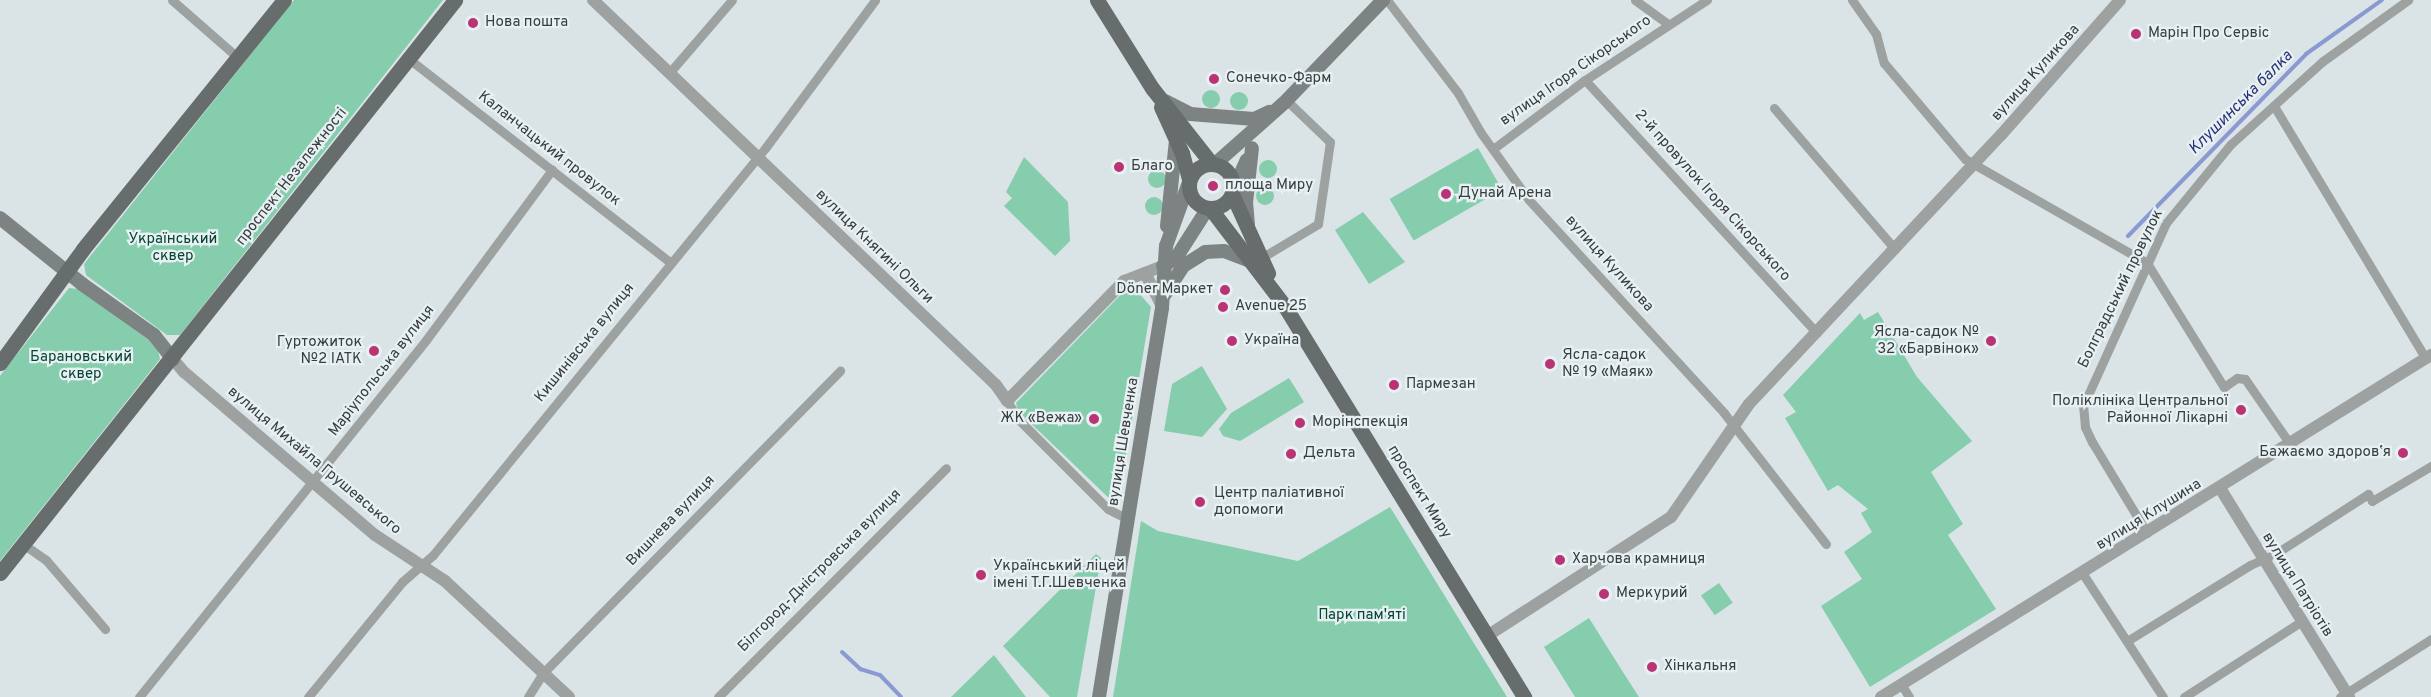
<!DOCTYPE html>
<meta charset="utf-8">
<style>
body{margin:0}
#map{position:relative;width:2431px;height:697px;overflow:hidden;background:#dae3e6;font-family:Overpass,sans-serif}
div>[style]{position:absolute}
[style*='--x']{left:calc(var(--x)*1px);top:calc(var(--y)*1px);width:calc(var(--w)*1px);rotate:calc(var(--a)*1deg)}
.green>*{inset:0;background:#86cdad;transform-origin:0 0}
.round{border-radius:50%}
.stream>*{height:4px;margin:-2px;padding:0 2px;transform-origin:2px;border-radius:2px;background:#8b99d3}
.minor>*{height:9px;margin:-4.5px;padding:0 4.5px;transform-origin:4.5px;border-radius:4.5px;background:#9da2a1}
.tertiary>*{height:12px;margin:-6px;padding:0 6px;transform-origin:6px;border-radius:6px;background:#9da2a1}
.secondary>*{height:14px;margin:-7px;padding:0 7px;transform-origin:7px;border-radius:7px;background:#7d8382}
.primary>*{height:15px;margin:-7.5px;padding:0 7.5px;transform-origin:7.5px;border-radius:7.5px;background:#666d6c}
.primary>.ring{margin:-7.5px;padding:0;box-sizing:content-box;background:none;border:15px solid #666d6c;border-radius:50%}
.dots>*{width:16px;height:16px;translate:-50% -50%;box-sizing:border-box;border:3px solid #e7f0f3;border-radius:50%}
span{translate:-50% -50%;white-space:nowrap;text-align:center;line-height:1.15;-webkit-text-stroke:4.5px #e7f0f3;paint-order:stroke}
.poi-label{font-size:15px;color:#393d3e}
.left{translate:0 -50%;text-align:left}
.right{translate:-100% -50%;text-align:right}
.street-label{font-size:15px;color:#393d3e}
.park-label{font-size:15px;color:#064530}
.water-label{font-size:16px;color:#283175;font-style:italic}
</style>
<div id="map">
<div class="green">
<div style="clip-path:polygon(294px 0,443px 0,180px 335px,167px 335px,86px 275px,84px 264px)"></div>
<div class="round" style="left:1202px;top:90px;width:18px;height:18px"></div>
<div class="round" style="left:1230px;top:92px;width:18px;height:18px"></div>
<div style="left:1478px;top:148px;width:48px;height:102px;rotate:60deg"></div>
<div style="clip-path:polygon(1024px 157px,1068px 202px,1070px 241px,1055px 256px,1004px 206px,1012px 198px,1006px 192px)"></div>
<div class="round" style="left:1259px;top:160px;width:18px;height:18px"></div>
<div class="round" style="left:1148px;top:170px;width:18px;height:18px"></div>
<div class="round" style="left:1256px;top:187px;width:18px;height:18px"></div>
<div class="round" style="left:1145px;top:197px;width:18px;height:18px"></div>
<div style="clip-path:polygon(1363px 212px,1405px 262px,1369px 284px,1335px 230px)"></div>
<div style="clip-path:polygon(1131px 284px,1151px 307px,1120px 491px,1112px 501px,1018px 411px,1016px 403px)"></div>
<div style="clip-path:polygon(69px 288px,78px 289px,157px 346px,160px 359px,0 561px,0 376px)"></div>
<div style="clip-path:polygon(1878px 312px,1917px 377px,1972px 441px,1931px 472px,1963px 524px,1948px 535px,1996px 609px,1870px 687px,1821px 606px,1862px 579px,1844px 552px,1872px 532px,1861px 513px,1868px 509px,1838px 485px,1828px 491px,1785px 418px,1796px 412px,1783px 395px,1860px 313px,1864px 320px)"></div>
<div style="clip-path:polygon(1202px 366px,1227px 409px,1202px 437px,1164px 431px,1172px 384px)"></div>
<div style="clip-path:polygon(1289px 378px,1304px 402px,1240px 441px,1223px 436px,1219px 429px,1231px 413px)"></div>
<div style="clip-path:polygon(1390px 507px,1507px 697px,1113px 697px,1141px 521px,1158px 531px,1298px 561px)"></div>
<div style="clip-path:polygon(1096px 554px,1101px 558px,1077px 697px,1050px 697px,1003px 646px)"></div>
<div style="left:1719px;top:583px;width:24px;height:22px;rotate:55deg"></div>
<div style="clip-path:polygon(1589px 618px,1621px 669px,1639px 697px,1575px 697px,1544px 647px)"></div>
<div style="clip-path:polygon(994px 655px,1026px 697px,951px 697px)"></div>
</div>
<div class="stream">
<div style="--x:2128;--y:236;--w:255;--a:-45.6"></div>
<div style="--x:2306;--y:54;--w:93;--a:-35.4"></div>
<div style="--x:842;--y:652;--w:25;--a:43"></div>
<div style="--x:860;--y:669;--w:21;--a:17"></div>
<div style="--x:880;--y:675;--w:30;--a:46"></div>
</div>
<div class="minor">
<div style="--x:172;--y:0;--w:86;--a:41.2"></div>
<div style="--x:1387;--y:0;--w:117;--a:52.6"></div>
<div style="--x:1458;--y:93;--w:46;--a:60.1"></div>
<div style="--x:1481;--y:133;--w:82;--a:54.4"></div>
<div style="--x:1529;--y:200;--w:289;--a:47.5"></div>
<div style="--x:1724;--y:413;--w:166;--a:52.1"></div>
<div style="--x:1635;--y:0;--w:41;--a:36"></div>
<div style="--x:1852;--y:0;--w:42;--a:54.8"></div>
<div style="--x:1876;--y:34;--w:30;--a:75"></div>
<div style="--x:1884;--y:63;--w:126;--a:49.8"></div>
<div style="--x:1965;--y:159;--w:210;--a:29.7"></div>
<div style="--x:2147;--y:263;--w:146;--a:58.2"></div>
<div style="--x:2224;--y:387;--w:16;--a:-35"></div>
<div style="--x:2237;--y:378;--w:8;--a:7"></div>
<div style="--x:2245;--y:379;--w:79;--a:55.3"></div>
<div style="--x:409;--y:59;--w:332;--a:37.9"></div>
<div style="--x:670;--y:72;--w:95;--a:-49.3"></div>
<div style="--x:1585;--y:80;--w:343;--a:47.5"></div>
<div style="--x:2274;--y:106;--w:295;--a:59"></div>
<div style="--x:1774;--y:108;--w:186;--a:49.4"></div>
<div style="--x:1493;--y:149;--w:115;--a:-36.9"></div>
<div style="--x:1585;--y:80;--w:146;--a:-33.3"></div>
<div style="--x:1261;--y:258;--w:66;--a:-30.8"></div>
<div style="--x:1318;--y:224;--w:83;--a:-81.7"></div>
<div style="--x:1330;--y:142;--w:61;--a:-136.3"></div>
<div style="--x:1007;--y:401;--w:22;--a:58"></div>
<div style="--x:1019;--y:420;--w:126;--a:45"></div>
<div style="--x:1108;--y:509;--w:22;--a:27"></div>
<div style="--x:2147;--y:533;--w:106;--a:-121.1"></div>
<div style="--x:2092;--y:442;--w:17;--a:-115"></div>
<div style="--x:2085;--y:427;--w:21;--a:-95"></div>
<div style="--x:2083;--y:406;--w:201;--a:-65.6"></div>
<div style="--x:2166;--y:223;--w:102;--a:-50.6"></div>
<div style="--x:2231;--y:144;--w:124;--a:-42.1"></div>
<div style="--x:2323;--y:61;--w:105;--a:-35.7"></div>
<div style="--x:23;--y:544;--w:28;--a:35"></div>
<div style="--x:46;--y:560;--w:91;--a:49.5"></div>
<div style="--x:2083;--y:574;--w:147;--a:57"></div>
<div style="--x:2127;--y:641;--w:145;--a:-31.7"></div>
<div style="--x:2250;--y:565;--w:27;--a:-24"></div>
<div style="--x:2275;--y:554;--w:111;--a:-32.8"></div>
<div style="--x:2368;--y:494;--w:8;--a:60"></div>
<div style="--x:2372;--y:501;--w:69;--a:-30.7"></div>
<div style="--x:1901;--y:684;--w:15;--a:58"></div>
<div style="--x:139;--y:697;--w:458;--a:-51.2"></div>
<div style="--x:426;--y:340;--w:212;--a:-53.5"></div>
<div style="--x:308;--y:697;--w:149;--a:-50.7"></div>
<div style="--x:402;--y:582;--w:41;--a:-41.1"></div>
<div style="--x:433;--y:555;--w:527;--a:-50.78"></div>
<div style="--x:766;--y:147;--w:183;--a:-53.4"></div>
<div style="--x:528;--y:697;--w:28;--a:-58"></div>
<div style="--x:543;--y:673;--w:424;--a:-45.5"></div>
<div style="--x:718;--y:697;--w:323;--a:-45.1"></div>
<div style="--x:2184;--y:697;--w:140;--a:-32.8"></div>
<div style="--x:2340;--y:697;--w:108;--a:-32.5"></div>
</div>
<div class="tertiary">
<div style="--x:593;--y:0;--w:557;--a:43.69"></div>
<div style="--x:996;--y:385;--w:19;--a:55"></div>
<div style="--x:1007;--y:401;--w:168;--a:-45.7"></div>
<div style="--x:1124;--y:281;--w:42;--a:-21"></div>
<div style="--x:1145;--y:273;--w:38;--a:63"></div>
<div style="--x:173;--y:359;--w:17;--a:50"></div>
<div style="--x:184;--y:372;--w:251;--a:40.5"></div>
<div style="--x:375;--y:535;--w:84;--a:33.3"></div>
<div style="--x:445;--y:581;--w:170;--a:43.1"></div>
<div style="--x:2220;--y:488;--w:246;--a:58.3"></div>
<div style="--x:1487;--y:636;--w:219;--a:-32.9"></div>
<div style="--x:1671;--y:517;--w:137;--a:-55.4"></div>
<div style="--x:1749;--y:404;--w:369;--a:-46.9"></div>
<div style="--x:2001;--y:135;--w:180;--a:-48.6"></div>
<div style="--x:1881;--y:697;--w:648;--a:-31.87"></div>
</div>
<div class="secondary">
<div style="--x:1165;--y:101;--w:28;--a:27"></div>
<div style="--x:1190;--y:114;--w:64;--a:4.5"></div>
<div style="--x:1254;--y:119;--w:17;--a:-25"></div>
<div style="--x:1215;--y:164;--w:92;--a:-41.5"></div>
<div style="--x:1284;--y:103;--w:143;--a:-46.1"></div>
<div style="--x:1233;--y:191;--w:34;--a:-66"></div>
<div style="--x:0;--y:218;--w:105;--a:38.8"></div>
<div style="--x:82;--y:284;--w:88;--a:35.3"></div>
<div style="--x:154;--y:335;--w:31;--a:52"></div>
<div style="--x:1248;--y:225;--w:22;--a:-95"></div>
<div style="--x:1246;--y:203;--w:55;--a:-83.8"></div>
<div style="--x:1167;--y:226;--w:86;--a:-84"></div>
<div style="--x:1163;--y:266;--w:15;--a:-32"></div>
<div style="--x:1176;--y:258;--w:59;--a:-57.4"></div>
<div style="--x:1165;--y:294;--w:33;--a:-57"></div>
<div style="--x:1183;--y:266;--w:26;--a:-32"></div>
<div style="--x:1205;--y:252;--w:19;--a:-3"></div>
<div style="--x:1224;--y:251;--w:28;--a:21"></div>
<div style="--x:1099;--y:697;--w:394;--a:-80.8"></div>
<div style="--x:1162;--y:308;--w:62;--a:-86.3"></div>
<div style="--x:1166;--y:246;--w:65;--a:-70.2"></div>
</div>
<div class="primary">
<div style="--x:1097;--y:0;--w:104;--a:58"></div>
<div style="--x:1152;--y:88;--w:95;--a:51.8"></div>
<div style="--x:1161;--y:107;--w:51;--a:65.5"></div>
<div style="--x:1182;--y:153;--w:27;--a:75"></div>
<div class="ring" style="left:1189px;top:164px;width:29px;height:29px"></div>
<div style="--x:1232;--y:194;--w:87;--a:65.5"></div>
<div style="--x:1210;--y:208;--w:122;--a:52.7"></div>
<div style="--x:1284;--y:305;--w:460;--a:58.5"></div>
<div style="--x:0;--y:363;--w:141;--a:-53.9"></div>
<div style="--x:83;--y:249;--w:320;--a:-51.1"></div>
<div style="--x:0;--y:573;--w:732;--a:-51.55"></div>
</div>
<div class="dots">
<div style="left:473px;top:23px;background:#ba3475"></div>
<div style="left:2136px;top:34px;background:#ba3475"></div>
<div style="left:1214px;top:79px;background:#ba3475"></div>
<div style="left:1119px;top:167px;background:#ba3475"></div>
<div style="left:1213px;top:186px;background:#ba3475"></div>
<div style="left:1446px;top:194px;background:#ba3475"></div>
<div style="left:1225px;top:290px;background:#ba3475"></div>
<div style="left:1223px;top:307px;background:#ba3475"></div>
<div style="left:1232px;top:341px;background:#ba3475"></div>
<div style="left:1991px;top:341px;background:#ba3475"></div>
<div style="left:374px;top:351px;background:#ba3475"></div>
<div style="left:1550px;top:364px;background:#ba3475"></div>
<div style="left:1394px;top:385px;background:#ba3475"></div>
<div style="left:2241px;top:410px;background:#ba3475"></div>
<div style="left:1094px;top:419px;background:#ba3475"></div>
<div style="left:1300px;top:423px;background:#ba3475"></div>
<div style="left:2403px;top:453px;background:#ba3475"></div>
<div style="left:1291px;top:454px;background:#ba3475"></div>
<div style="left:1200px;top:502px;background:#ba3475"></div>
<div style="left:1560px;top:560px;background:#ba3475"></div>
<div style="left:981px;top:575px;background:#ba3475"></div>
<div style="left:1604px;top:594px;background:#ba3475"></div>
<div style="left:1652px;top:667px;background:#ba3475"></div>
</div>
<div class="poi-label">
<span class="left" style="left:485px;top:23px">Нова пошта</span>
<span class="left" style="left:2148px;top:34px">Марін Про Сервіс</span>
<span class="left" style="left:1226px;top:79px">Сонечко-Фарм</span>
<span class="left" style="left:1131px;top:167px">Благо</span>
<span class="left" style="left:1225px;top:186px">площа Миру</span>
<span class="left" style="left:1458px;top:194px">Дунай Арена</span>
<span class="right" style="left:1213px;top:290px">Döner Маркет</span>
<span class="left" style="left:1235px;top:307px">Avenue 25</span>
<span class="right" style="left:1979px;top:341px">Ясла-садок №<br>32 «Барвінок»</span>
<span class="left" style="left:1244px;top:341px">Україна</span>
<span class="right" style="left:362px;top:351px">Гуртожиток<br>№2 ІАТК</span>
<span class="left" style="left:1562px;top:364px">Ясла-садок<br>№ 19 «Маяк»</span>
<span class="left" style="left:1406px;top:385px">Пармезан</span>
<span class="right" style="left:2228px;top:410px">Поліклініка Центральної<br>Районної Лікарні</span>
<span class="right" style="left:1082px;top:419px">ЖК «Вежа»</span>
<span class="left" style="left:1312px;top:423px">Морінспекція</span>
<span class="right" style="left:2391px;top:453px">Бажаємо здоровʼя</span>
<span class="left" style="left:1303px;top:454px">Дельта</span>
<span class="left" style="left:1214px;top:502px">Центр паліативної<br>допомоги</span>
<span class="left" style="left:1572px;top:560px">Харчова крамниця</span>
<span class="left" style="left:993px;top:575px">Український ліцей<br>імені Т.Г.Шевченка</span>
<span class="left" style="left:1616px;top:594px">Меркурий</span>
<span class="left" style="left:1664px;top:667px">Хінкальня</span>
</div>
<div class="street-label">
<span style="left:1576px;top:71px;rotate:-35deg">вулиця Ігоря Сікорського</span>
<span style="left:2036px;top:73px;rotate:-48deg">вулиця Куликова</span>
<span style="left:549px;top:149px;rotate:38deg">Каланчацький провулок</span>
<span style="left:292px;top:177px;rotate:-52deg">проспект Незалежності</span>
<span style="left:1712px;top:196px;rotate:48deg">2-й провулок Ігоря Сікорського</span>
<span style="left:874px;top:247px;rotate:44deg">вулиця Княгині Ольги</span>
<span style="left:1609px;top:264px;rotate:48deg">вулиця Куликова</span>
<span style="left:2121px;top:289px;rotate:-64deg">Болградський провулок</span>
<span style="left:585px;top:343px;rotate:-51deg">Кишинівська вулиця</span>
<span style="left:382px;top:371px;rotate:-52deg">Маріупольська вулиця</span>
<span style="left:1124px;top:442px;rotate:-81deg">вулиця Шевченка</span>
<span style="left:314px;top:461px;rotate:40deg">вулиця Михайла Грушевського</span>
<span style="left:1419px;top:492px;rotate:58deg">проспект Миру</span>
<span style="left:2149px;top:515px;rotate:-32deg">вулиця Клушина</span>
<span style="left:671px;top:521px;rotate:-46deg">Вишнева вулиця</span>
<span style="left:820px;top:571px;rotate:-45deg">Білгород-Дністровська вулиця</span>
<span style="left:2297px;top:585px;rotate:58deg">вулиця Патріотів</span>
</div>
<div class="park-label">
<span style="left:173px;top:248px">Український<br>сквер</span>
<span style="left:81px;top:366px">Барановський<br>сквер</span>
<span style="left:1362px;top:616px">Парк пам'яті</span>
</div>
<div class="water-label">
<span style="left:2241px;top:103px;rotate:-45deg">Клушинська балка</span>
</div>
</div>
